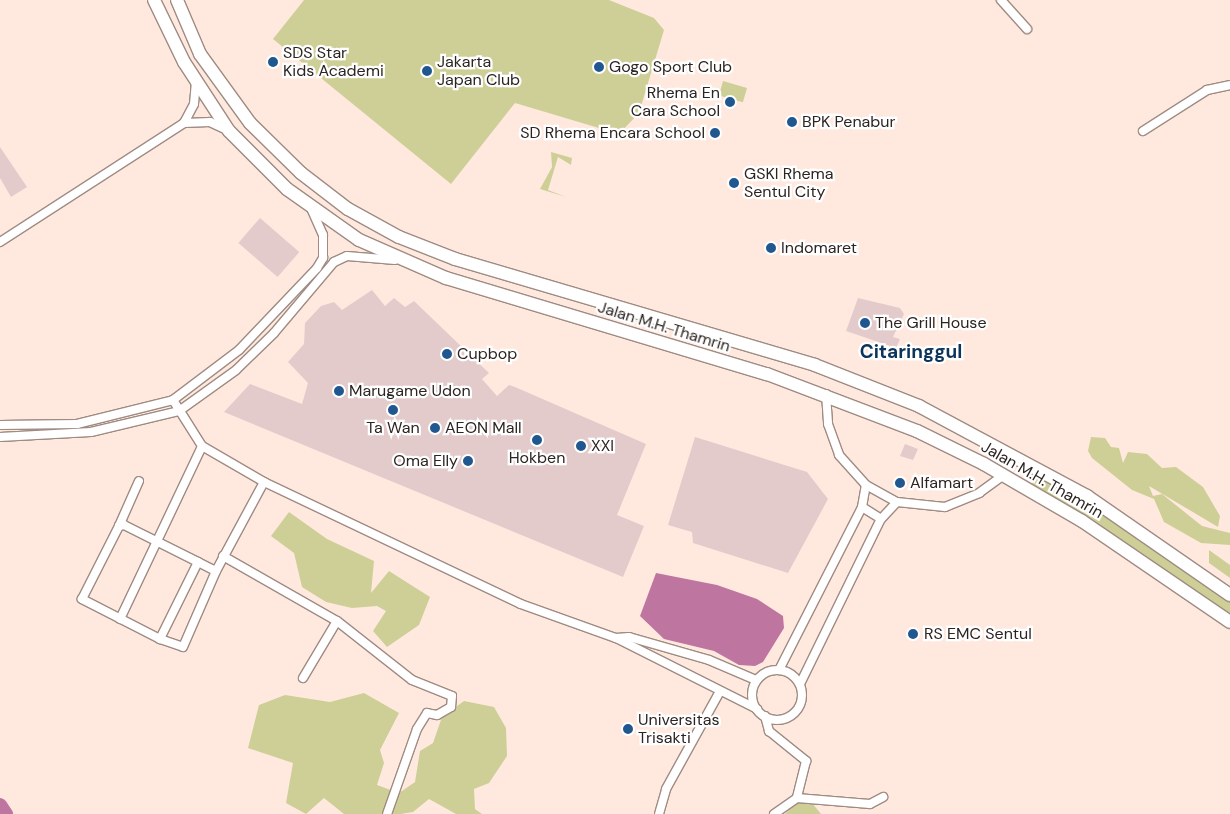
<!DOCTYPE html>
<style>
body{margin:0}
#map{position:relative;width:1230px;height:814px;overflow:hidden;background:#ffe9df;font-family:"DM Sans",sans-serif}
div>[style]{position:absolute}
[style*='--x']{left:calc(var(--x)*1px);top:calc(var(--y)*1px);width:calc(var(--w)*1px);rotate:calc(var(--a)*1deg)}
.green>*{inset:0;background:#cecf97;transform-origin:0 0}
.water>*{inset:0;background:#be76a0}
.river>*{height:14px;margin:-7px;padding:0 7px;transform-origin:7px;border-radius:7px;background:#be76a0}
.building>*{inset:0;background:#e3cbcc;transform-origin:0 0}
.roads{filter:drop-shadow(1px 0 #9f8b82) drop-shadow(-1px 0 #9f8b82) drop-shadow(0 1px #9f8b82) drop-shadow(0 -1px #9f8b82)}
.minor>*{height:8px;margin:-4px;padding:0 4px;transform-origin:4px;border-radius:4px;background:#fff}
.minor>.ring{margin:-4px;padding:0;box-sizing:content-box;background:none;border:8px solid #fff;border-radius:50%}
.primary>*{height:12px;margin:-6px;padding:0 6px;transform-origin:6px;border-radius:6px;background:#fff}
.dots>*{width:14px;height:14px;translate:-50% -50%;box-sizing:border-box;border:2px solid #fff;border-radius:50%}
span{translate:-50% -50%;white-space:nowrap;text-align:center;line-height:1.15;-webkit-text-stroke:4.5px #fff;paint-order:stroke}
.poi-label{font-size:16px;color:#2c2421}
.left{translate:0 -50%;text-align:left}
.right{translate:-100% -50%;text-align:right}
.street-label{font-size:16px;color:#2c2421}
.quarter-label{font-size:19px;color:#0d3459;font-weight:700}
</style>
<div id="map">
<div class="green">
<div style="clip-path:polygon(304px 0,609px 0,654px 18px,664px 30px,639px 113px,619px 134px,515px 103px,451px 184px,273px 39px)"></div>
<div style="left:723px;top:81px;width:25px;height:15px;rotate:16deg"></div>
<div style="clip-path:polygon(551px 152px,572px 158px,571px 165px,558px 157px,548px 190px,566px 197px,540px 189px,552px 167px)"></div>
<div style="clip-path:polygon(1091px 437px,1105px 438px,1111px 447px,1119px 448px,1123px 463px,1128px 452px,1147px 454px,1162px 468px,1176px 467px,1203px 487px,1220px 516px,1218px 527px,1149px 486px,1153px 496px,1162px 494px,1202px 526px,1230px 533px,1230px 545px,1201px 543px,1164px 522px,1154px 499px,1132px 490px,1092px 458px,1088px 451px)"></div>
<div style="clip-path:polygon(1035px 472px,1132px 531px,1230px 600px,1230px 617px,1030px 485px,1037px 478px)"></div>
<div style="clip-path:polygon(289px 512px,327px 539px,374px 561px,371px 593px,389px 571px,430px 597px,419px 625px,387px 647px,373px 631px,386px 611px,377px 606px,352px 608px,326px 602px,302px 587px,294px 553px,271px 536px)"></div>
<div style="clip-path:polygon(1209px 550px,1230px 565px,1230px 578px,1209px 563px)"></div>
<div style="clip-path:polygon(364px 693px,399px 713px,380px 750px,384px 763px,377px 785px,399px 793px,415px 782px,420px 751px,433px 743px,442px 717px,464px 701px,494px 707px,506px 728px,507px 756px,489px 783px,474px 789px,475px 809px,482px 814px,456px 814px,429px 799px,413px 812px,401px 814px,344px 814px,324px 798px,306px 814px,286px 803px,293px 763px,248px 748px,259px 705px,285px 695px,330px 702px)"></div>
<div style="clip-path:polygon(797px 802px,812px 803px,821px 814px,785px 814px)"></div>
</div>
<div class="water">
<div style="clip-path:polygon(656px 573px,717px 585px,757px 599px,783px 616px,784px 628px,763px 662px,755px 666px,739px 665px,714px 651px,664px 639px,640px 616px)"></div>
</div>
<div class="river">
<div style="--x:0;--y:805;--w:11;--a:56"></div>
</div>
<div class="building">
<div style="clip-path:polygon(0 147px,27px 187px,11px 197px,0 178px)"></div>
<div style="left:260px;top:218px;width:52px;height:33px;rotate:41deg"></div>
<div style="clip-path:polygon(372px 290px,385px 306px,394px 298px,405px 307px,414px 301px,489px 373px,482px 379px,497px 396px,509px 385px,515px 387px,646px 444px,617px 515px,644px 526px,623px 577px,224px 412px,250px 384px,302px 404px,308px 383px,288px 362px,304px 344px,305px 323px,321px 306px,334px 302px,342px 310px)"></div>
<div style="clip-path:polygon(858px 298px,900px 308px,904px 314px,893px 337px,900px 339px,896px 348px,846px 331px)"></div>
<div style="clip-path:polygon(695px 437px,807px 472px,828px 499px,788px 573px,693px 543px,692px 532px,668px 525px)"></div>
<div style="clip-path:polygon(905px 444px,918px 449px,913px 460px,900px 456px)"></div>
</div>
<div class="roads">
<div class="minor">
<div style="--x:1001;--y:0;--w:39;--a:48"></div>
<div style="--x:184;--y:123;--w:21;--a:-62"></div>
<div style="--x:194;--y:104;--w:21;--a:-85"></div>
<div style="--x:1143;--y:131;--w:76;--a:-32.6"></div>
<div style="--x:1207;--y:90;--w:24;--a:-12"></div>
<div style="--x:0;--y:242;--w:219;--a:-32.9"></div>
<div style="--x:184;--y:123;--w:26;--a:-2"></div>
<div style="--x:210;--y:122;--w:19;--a:25"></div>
<div style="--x:826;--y:394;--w:30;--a:86"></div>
<div style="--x:828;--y:424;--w:33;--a:70"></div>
<div style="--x:839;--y:455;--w:40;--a:48"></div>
<div style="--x:866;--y:485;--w:35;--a:29"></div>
<div style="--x:897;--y:502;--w:48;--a:5.9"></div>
<div style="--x:945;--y:507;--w:37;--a:-22"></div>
<div style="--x:979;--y:493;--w:31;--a:-36"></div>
<div style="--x:173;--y:400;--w:54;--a:57.8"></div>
<div style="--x:202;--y:446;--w:72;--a:30.1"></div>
<div style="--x:264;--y:482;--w:284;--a:25.4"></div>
<div style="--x:521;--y:604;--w:101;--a:19.7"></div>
<div style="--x:616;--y:638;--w:158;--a:26.7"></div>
<div style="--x:0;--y:425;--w:77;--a:-0.7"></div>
<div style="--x:77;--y:424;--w:99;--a:-14"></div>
<div style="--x:173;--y:400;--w:83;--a:-37.1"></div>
<div style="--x:239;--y:350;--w:113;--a:-46.4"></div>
<div style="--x:317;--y:268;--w:12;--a:-59"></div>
<div style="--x:323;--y:258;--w:23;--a:-90"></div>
<div style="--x:323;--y:235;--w:30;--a:-114"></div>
<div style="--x:0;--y:437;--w:91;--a:-3.1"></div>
<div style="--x:91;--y:432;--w:90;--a:-13.4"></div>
<div style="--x:179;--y:411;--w:70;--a:-35.7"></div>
<div style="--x:236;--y:370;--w:53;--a:-44.2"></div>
<div style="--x:274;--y:333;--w:93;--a:-49.8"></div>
<div style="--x:334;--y:262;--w:14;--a:-25"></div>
<div style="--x:347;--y:256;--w:48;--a:4.8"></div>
<div style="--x:862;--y:507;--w:22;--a:32"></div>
<div style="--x:124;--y:525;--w:83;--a:26.6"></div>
<div style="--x:198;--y:562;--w:86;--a:116.3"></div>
<div style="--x:160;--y:639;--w:88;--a:-152.9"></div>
<div style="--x:82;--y:599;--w:82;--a:-63.1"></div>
<div style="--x:119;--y:526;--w:5;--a:-11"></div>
<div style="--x:119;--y:526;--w:49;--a:-66"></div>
<div style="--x:223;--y:556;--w:131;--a:29.7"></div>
<div style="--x:337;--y:621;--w:95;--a:38.2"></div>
<div style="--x:412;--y:680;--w:43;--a:21.8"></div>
<div style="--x:452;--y:696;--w:11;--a:95"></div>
<div style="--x:451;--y:707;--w:16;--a:150"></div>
<div style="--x:437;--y:715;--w:10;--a:-169"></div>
<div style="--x:427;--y:713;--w:19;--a:122"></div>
<div style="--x:417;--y:729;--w:90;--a:109.4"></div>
<div style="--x:198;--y:562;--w:20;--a:27"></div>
<div style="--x:120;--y:619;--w:191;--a:-64.6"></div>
<div style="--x:616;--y:638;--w:13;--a:-4"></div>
<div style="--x:629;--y:637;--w:83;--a:16"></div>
<div style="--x:709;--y:660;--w:51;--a:23.1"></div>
<div style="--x:160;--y:639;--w:24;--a:19"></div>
<div style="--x:183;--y:647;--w:83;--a:-66.5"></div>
<div style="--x:216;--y:571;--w:101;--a:-61.7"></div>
<div style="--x:779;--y:670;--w:183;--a:-63"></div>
<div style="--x:862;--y:507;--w:22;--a:-80"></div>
<div class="ring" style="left:752px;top:670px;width:42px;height:42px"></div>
<div style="--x:303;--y:678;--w:66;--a:-59.2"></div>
<div style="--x:800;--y:684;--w:184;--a:-63.9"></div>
<div style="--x:881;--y:519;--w:23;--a:-47"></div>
<div style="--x:765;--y:716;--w:16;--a:75"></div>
<div style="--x:769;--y:731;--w:48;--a:39"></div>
<div style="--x:806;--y:761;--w:38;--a:104"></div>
<div style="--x:797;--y:798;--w:28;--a:145"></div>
<div style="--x:797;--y:798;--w:73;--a:4.7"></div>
<div style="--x:870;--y:804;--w:15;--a:-28"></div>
<div style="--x:659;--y:814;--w:26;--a:-74"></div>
<div style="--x:666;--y:789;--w:112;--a:-61.1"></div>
</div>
<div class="primary">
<div style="--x:154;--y:0;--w:69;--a:64.2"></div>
<div style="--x:184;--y:62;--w:82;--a:56.9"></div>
<div style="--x:229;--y:131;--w:82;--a:45"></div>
<div style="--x:287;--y:189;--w:88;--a:35.3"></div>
<div style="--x:359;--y:240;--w:95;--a:23.6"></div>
<div style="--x:446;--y:278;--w:335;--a:16.7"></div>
<div style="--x:767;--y:374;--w:160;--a:20.8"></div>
<div style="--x:917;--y:431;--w:75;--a:26.2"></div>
<div style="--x:984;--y:464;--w:113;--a:30.2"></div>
<div style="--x:1082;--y:521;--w:179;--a:34.3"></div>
<div style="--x:177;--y:0;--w:59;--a:66.9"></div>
<div style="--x:200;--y:54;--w:85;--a:54.1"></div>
<div style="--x:250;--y:123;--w:71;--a:44.4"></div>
<div style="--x:301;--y:173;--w:59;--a:37.5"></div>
<div style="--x:348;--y:209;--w:58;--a:28.8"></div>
<div style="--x:399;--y:237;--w:60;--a:21.4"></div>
<div style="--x:455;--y:259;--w:375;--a:16.4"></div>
<div style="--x:815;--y:365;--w:112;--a:21.5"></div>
<div style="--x:919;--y:406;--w:191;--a:28.2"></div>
<div style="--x:1087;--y:496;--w:174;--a:34.7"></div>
</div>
</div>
<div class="dots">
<div style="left:273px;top:62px;background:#20578f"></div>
<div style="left:599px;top:67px;background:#20578f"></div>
<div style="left:427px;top:71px;background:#20578f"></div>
<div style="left:730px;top:102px;background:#20578f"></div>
<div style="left:792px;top:122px;background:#20578f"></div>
<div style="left:715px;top:133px;background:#20578f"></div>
<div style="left:734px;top:183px;background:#20578f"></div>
<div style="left:771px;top:248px;background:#20578f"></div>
<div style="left:865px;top:323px;background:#20578f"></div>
<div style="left:447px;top:354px;background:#20578f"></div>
<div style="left:339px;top:391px;background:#20578f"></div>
<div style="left:393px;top:410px;background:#20578f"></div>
<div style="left:435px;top:428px;background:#20578f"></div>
<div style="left:537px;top:440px;background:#20578f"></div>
<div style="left:581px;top:446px;background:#20578f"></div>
<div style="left:468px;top:461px;background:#20578f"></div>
<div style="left:900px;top:483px;background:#20578f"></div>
<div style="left:913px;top:634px;background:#20578f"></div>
<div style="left:628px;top:729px;background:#20578f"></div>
</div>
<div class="poi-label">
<span class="left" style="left:283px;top:62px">SDS Star<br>Kids Academi</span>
<span class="left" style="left:437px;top:71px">Jakarta<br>Japan Club</span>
<span class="left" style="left:609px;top:67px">Gogo Sport Club</span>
<span class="right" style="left:720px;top:102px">Rhema En<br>Cara School</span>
<span class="left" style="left:802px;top:122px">BPK Penabur</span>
<span class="right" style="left:705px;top:133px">SD Rhema Encara School</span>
<span class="left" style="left:744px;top:183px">GSKI Rhema<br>Sentul City</span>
<span class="left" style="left:781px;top:248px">Indomaret</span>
<span class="left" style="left:875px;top:323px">The Grill House</span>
<span class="left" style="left:457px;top:354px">Cupbop</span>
<span class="left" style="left:349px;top:391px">Marugame Udon</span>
<span style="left:393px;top:428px">Ta Wan</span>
<span class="left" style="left:445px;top:428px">AEON Mall</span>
<span class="left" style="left:591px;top:446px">XXI</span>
<span style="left:537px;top:458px">Hokben</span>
<span class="right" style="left:458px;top:461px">Oma Elly</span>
<span class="left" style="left:910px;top:483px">Alfamart</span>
<span class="left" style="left:924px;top:634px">RS EMC Sentul</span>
<span class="left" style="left:638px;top:729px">Universitas<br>Trisakti</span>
</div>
<div class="street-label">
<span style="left:664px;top:327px;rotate:17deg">Jalan M.H. Thamrin</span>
<span style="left:1042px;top:480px;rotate:30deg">Jalan M.H. Thamrin</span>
</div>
<div class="quarter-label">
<span style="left:911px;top:352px">Citaringgul</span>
</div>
</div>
